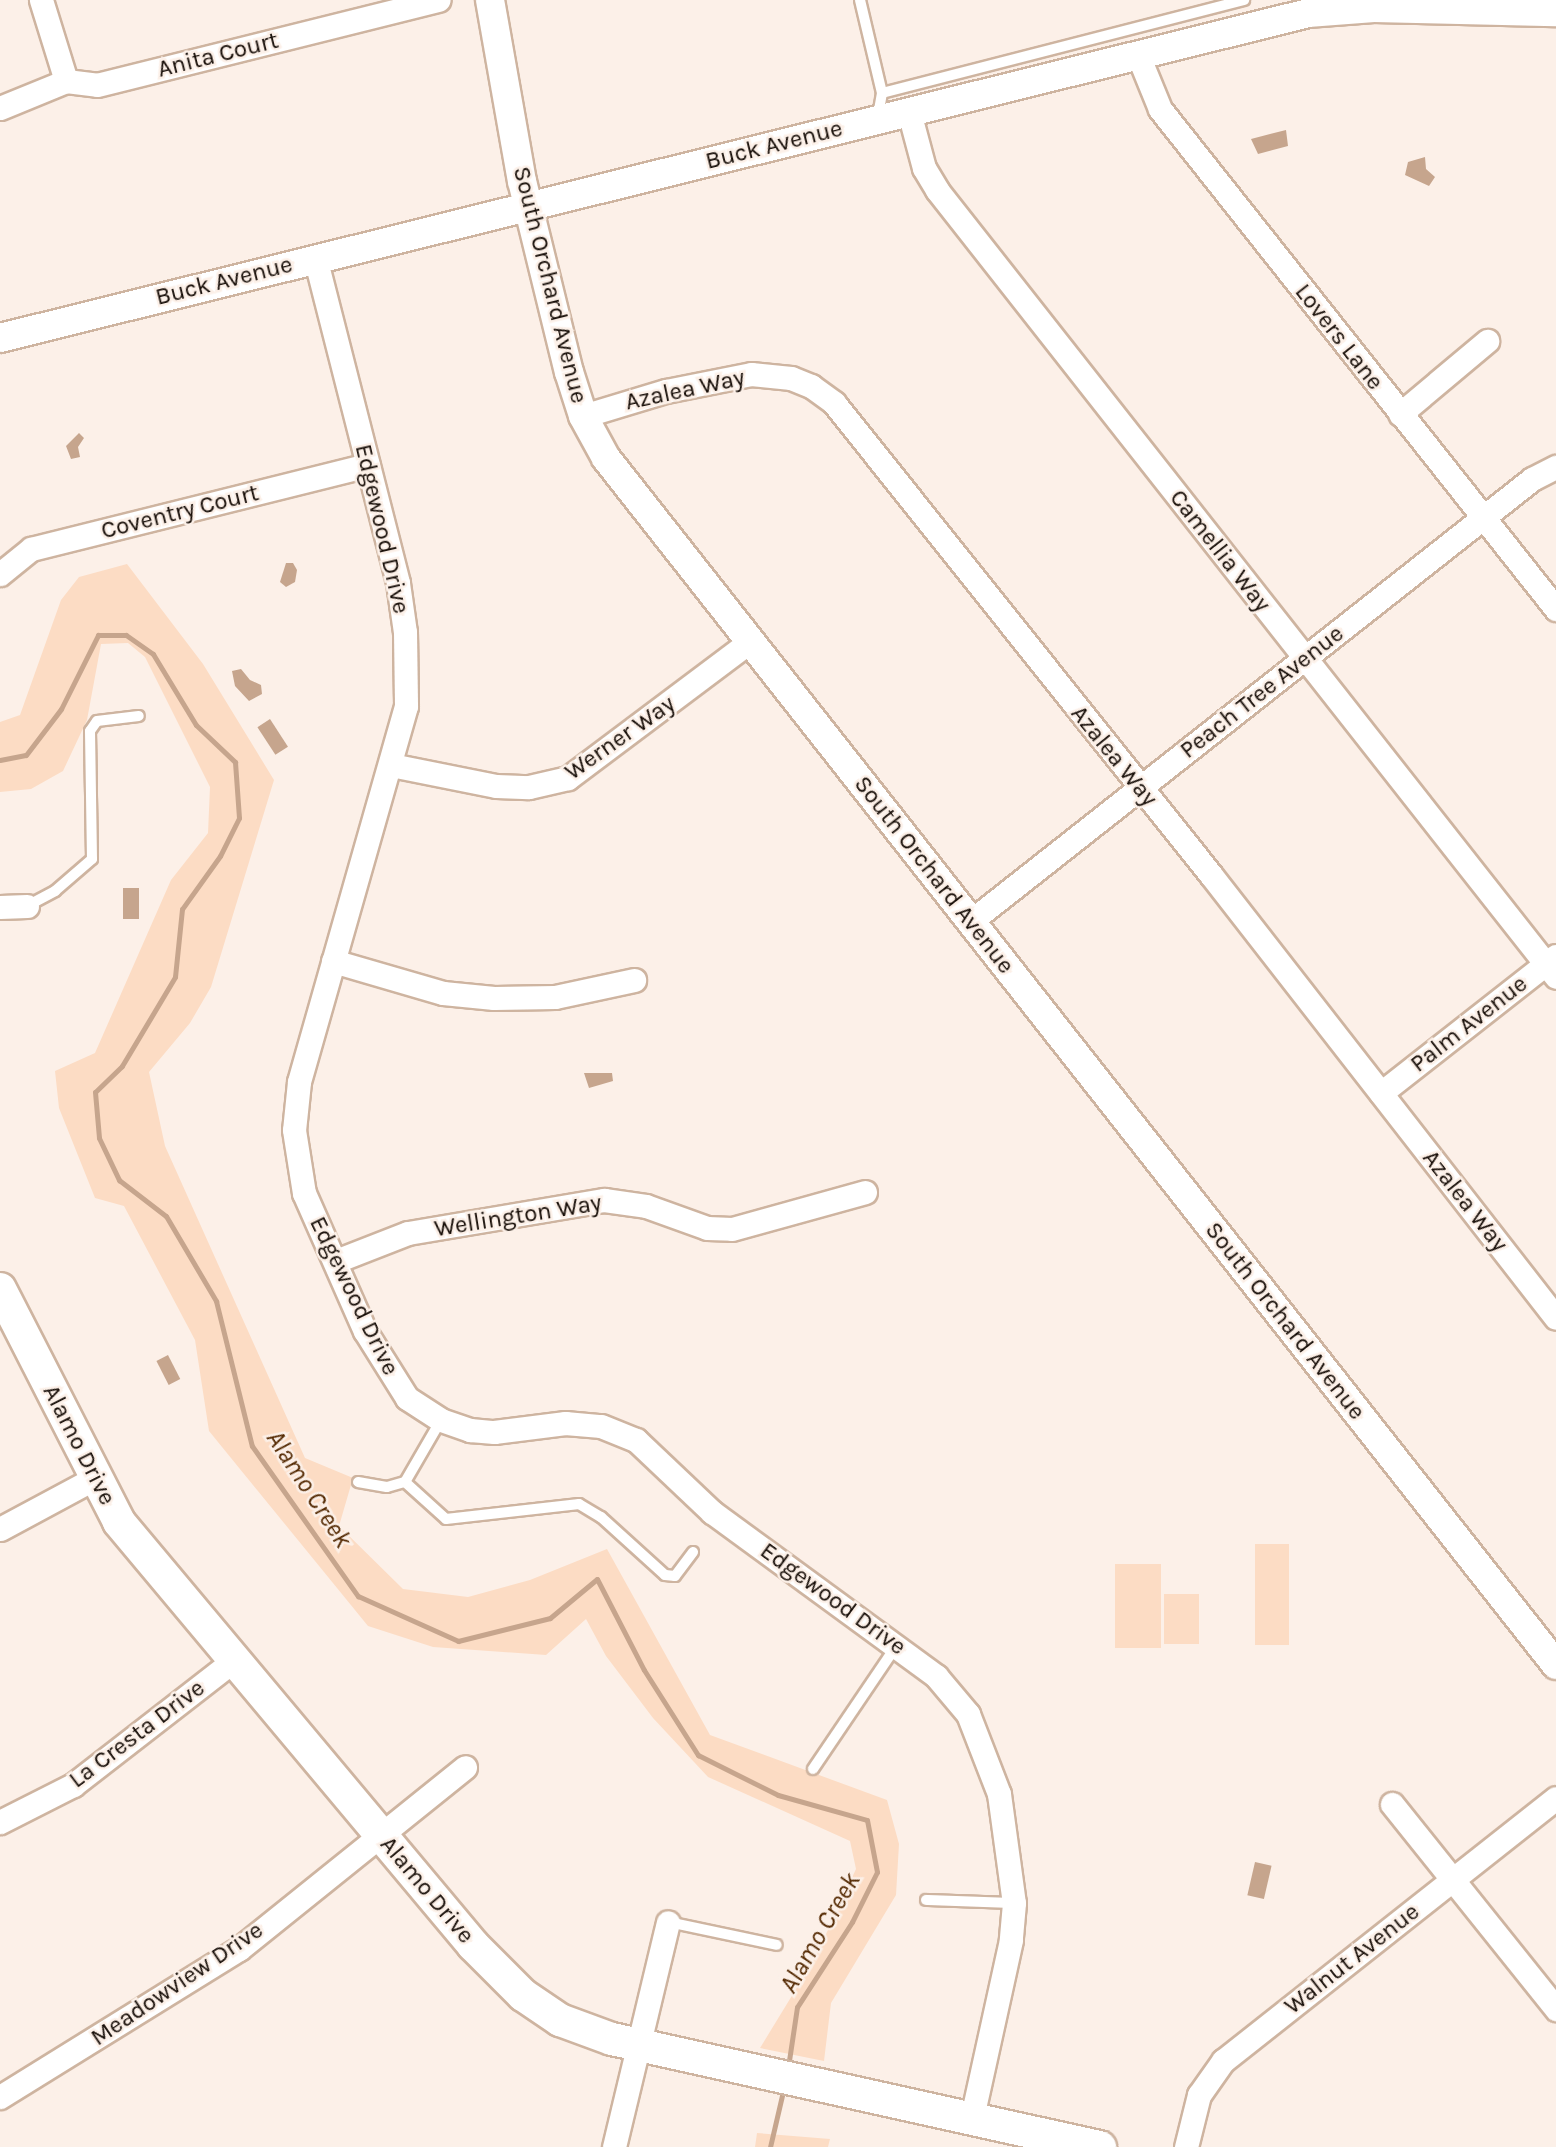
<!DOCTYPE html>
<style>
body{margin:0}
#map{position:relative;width:1556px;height:2147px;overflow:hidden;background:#fcf0e8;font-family:Karla,sans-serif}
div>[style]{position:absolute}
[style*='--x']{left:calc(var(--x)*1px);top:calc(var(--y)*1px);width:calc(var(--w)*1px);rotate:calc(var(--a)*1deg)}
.green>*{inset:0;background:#fcdcc4;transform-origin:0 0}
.water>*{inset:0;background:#c6a58d;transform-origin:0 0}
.stream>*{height:5px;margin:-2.5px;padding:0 2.5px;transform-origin:2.5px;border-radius:2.5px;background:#c6a58d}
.roads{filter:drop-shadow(2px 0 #ceb4a0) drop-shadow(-2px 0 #ceb4a0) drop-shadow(0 2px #ceb4a0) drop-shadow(0 -2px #ceb4a0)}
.service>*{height:10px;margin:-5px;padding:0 5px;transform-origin:5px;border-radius:5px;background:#fff}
.minor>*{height:23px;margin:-11.5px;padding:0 11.5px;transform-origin:11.5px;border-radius:11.5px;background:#fff}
.tertiary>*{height:28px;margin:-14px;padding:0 14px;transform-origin:14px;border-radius:14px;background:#fff}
.secondary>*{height:32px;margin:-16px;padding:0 16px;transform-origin:16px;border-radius:16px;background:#fff}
span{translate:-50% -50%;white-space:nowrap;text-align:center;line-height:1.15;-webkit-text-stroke:5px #fcf0e8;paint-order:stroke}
.street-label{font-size:24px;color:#160d07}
.water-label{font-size:26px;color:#532800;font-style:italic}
</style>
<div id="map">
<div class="green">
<div style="clip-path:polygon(127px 564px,203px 664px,274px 780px,211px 987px,190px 1023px,149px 1072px,165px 1146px,305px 1458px,353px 1478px,339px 1526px,403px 1589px,468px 1597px,530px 1580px,607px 1549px,710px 1735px,887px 1800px,899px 1844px,896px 1895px,831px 2003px,824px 2061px,760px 2048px,815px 1958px,856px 1869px,850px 1841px,708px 1777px,653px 1718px,606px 1656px,586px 1619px,546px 1655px,433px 1647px,368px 1626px,209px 1431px,195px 1340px,124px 1206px,95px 1198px,59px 1108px,55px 1071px,95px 1053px,171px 880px,208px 833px,210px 787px,145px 657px,128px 643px,101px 644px,87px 720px,63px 771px,31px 789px,0 792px,0 722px,20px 715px,61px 600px,79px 577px)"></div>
<div style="left:1289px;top:1544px;width:101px;height:34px;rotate:90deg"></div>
<div style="left:1115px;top:1564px;width:46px;height:84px"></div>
<div style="left:1164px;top:1594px;width:35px;height:50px"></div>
<div style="clip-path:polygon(757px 2133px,830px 2139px,828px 2147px,755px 2147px)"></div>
</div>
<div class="water">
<div style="clip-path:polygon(1286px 130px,1288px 146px,1258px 154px,1251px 139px)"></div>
<div style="clip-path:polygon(1425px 157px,1426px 169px,1435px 177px,1429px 186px,1405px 175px,1408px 162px)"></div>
<div style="clip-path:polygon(79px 433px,84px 438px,78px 447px,80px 457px,71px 459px,66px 446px)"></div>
<div style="clip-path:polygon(286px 563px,293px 563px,297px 570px,295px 582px,286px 587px,280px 582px)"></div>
<div style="clip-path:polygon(241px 669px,250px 680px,261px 685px,262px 694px,249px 701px,235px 686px,232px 671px)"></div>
<div style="left:270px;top:719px;width:33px;height:15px;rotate:57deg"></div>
<div style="left:123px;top:888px;width:16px;height:31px"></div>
<div style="clip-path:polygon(584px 1073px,612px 1073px,613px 1081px,589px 1088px)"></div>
<div style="left:168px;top:1355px;width:27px;height:13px;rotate:63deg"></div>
<div style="left:1255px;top:1862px;width:17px;height:34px;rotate:13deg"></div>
</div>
<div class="stream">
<div style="--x:0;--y:760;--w:26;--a:-11"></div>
<div style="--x:26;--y:755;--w:58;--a:-52.7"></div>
<div style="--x:61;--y:709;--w:83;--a:-63.4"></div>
<div style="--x:98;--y:635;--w:28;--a:0"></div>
<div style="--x:126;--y:635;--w:33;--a:35"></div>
<div style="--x:153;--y:654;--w:83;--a:58.8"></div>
<div style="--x:196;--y:725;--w:54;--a:43.5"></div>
<div style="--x:235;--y:762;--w:56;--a:85.9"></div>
<div style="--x:239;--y:818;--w:42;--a:116.6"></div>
<div style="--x:220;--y:856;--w:65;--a:125.6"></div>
<div style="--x:182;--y:909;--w:68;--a:95.9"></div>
<div style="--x:175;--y:977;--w:104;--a:120.8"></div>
<div style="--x:122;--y:1066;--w:37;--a:136"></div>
<div style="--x:95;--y:1092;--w:46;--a:85"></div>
<div style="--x:99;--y:1138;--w:47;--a:64.5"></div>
<div style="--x:119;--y:1180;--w:59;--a:37.5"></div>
<div style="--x:166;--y:1216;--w:99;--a:59.5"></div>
<div style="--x:216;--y:1301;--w:149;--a:76.1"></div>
<div style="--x:252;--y:1446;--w:184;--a:54.8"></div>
<div style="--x:358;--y:1596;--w:110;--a:24.2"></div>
<div style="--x:458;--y:1641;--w:95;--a:-14"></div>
<div style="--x:550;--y:1618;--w:61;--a:-39.7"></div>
<div style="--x:597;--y:1579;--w:102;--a:62.7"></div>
<div style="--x:644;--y:1670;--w:101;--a:57.6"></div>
<div style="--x:698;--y:1755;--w:89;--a:26.6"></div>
<div style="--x:778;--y:1795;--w:92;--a:15.7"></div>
<div style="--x:867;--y:1820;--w:53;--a:79.1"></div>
<div style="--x:877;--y:1872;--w:56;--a:116.6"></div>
<div style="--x:852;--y:1922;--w:101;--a:122.9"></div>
<div style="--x:797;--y:2007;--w:61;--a:98.5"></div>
<div style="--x:770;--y:2147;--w:62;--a:-76.9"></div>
</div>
<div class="roads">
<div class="service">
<div style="--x:860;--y:0;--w:96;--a:76.7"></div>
<div style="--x:882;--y:93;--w:23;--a:100"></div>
<div style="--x:882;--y:93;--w:374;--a:-14.4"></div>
<div style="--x:27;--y:906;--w:32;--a:-28"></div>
<div style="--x:55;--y:891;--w:49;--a:-40.9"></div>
<div style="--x:92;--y:859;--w:128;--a:-90.9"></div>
<div style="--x:90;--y:731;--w:12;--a:-55"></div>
<div style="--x:97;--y:721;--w:42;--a:-6.8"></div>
<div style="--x:441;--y:1420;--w:72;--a:120.1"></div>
<div style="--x:405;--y:1482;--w:55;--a:42.1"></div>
<div style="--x:446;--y:1519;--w:134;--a:-6.4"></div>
<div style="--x:579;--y:1504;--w:26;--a:31"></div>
<div style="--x:601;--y:1517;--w:86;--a:42.2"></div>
<div style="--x:665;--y:1575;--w:10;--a:6"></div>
<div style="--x:675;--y:1576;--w:30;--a:-53"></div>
<div style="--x:358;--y:1482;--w:29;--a:10"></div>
<div style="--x:387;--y:1487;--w:19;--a:-16"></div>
<div style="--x:813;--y:1769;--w:150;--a:-55.9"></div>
<div style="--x:926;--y:1900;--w:88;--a:2"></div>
<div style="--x:668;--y:1922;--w:111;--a:11.9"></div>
</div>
<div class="minor">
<div style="--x:41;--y:0;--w:85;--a:72.8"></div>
<div style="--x:1138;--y:55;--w:58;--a:67.8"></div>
<div style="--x:1160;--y:109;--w:638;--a:51.62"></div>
<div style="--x:0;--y:108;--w:71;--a:-22.2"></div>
<div style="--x:66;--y:81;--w:31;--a:7"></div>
<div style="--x:97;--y:85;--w:352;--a:-14"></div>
<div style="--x:909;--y:112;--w:58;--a:75"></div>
<div style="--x:924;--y:168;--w:26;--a:59"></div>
<div style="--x:937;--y:190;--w:1001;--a:51.81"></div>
<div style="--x:315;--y:257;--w:336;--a:75.7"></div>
<div style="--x:398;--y:583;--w:49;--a:81.9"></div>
<div style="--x:405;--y:632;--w:74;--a:89.2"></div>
<div style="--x:406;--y:706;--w:391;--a:105.9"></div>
<div style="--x:299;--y:1082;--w:48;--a:95.9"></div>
<div style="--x:294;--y:1130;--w:64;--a:81"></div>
<div style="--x:304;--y:1193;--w:151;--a:66.2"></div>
<div style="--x:365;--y:1331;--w:79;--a:57.9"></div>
<div style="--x:407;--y:1398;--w:40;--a:32.9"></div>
<div style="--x:441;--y:1420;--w:31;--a:19"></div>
<div style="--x:470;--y:1430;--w:24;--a:5"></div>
<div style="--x:494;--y:1432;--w:72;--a:-7.2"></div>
<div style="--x:565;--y:1423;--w:36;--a:5"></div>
<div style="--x:601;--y:1426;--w:38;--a:22"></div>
<div style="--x:636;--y:1440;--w:105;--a:43.5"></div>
<div style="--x:712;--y:1512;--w:278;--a:36.2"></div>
<div style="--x:936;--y:1676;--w:50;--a:49.9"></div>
<div style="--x:968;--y:1714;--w:86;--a:68.8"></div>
<div style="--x:999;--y:1794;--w:110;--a:82.2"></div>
<div style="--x:1014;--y:1903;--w:37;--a:95"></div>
<div style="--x:1011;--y:1940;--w:182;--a:102.4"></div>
<div style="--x:1400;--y:414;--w:114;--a:-40"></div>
<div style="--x:583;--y:416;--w:87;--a:-16.8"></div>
<div style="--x:666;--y:391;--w:87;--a:-11.3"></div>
<div style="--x:751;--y:374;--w:40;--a:5.7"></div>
<div style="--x:791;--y:378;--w:22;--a:22"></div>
<div style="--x:811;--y:386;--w:29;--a:36"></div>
<div style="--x:834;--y:403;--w:604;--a:51.38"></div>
<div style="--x:1211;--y:875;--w:561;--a:52.09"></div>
<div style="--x:0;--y:574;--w:40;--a:-39"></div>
<div style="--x:31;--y:549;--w:347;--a:-14"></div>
<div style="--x:391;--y:765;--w:107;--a:11.3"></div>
<div style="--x:496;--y:786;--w:33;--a:2"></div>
<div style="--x:529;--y:787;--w:40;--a:-13"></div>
<div style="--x:568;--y:778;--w:226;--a:-36.9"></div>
<div style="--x:0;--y:907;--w:27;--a:-2"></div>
<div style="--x:971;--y:921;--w:714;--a:-38.23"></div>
<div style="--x:1532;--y:479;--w:27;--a:-27"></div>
<div style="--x:333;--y:961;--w:115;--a:16.2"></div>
<div style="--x:443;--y:993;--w:51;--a:5.6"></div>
<div style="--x:494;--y:998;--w:61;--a:-0.9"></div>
<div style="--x:555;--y:997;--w:81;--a:-12.1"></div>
<div style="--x:1381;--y:1093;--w:222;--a:-38.1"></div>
<div style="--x:336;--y:1261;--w:77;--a:-21.3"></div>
<div style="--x:408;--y:1233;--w:199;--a:-9.6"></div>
<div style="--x:604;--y:1200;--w:42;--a:8.1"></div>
<div style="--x:646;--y:1206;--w:65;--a:19.8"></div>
<div style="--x:707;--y:1228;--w:25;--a:2"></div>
<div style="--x:732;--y:1229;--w:138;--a:-15.5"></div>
<div style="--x:0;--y:1529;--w:108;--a:-28.2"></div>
<div style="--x:1392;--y:1804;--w:263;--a:51.3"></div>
<div style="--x:0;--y:1822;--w:82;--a:-26.9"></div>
<div style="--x:73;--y:1785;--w:202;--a:-37.8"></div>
<div style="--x:0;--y:2097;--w:281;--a:-31.8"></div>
<div style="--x:239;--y:1949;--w:290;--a:-38.8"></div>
<div style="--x:614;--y:2147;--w:231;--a:-76.5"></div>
<div style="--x:1186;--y:2147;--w:54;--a:-76"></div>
<div style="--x:1199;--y:2095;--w:42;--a:-54.8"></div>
<div style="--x:1223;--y:2061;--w:424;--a:-38.3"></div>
</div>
<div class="tertiary">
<div style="--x:490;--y:0;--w:184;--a:80"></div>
<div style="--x:522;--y:181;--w:197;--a:76.2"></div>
<div style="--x:569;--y:372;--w:46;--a:72.3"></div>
<div style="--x:583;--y:416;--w:48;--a:61.3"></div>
<div style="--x:606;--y:458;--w:1536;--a:51.79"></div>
<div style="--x:0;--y:338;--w:1348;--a:-13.95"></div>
<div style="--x:1308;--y:13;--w:66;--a:-4.3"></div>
<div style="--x:1374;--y:8;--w:182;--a:1.3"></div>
</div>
<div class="secondary">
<div style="--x:0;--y:1289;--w:262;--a:62.9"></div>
<div style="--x:119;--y:1522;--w:552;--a:50.07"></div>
<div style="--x:473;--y:1945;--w:71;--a:45"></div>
<div style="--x:523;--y:1995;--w:45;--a:34"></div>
<div style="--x:560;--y:2020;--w:55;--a:20.1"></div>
<div style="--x:612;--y:2039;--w:500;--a:12.5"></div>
</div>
</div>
<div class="street-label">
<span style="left:218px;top:55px;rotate:-14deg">Anita Court</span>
<span style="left:774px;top:145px;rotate:-14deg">Buck Avenue</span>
<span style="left:224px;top:281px;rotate:-14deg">Buck Avenue</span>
<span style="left:550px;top:285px;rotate:76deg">South Orchard Avenue</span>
<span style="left:1339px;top:337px;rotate:52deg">Lovers Lane</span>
<span style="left:685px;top:390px;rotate:-12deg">Azalea Way</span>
<span style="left:180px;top:512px;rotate:-14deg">Coventry Court</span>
<span style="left:382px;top:529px;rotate:77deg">Edgewood Drive</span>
<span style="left:1220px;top:551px;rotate:52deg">Camellia Way</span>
<span style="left:1262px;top:692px;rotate:-38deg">Peach Tree Avenue</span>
<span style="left:620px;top:738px;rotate:-35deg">Werner Way</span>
<span style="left:1114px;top:756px;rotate:51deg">Azalea Way</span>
<span style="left:934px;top:875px;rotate:52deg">South Orchard Avenue</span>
<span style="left:1469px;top:1024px;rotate:-38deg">Palm Avenue</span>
<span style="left:1465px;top:1201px;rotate:52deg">Azalea Way</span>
<span style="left:518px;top:1216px;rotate:-9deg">Wellington Way</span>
<span style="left:354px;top:1296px;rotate:64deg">Edgewood Drive</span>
<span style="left:1285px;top:1321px;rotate:52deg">South Orchard Avenue</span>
<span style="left:79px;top:1445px;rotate:63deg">Alamo Drive</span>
<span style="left:833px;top:1599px;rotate:36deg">Edgewood Drive</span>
<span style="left:137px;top:1734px;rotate:-37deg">La Cresta Drive</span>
<span style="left:427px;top:1890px;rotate:50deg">Alamo Drive</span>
<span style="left:1352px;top:1959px;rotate:-38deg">Walnut Avenue</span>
<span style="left:177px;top:1984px;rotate:-34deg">Meadowview Drive</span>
</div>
<div class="water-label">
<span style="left:309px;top:1489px;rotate:57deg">Alamo Creek</span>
<span style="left:820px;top:1933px;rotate:-60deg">Alamo Creek</span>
</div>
</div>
